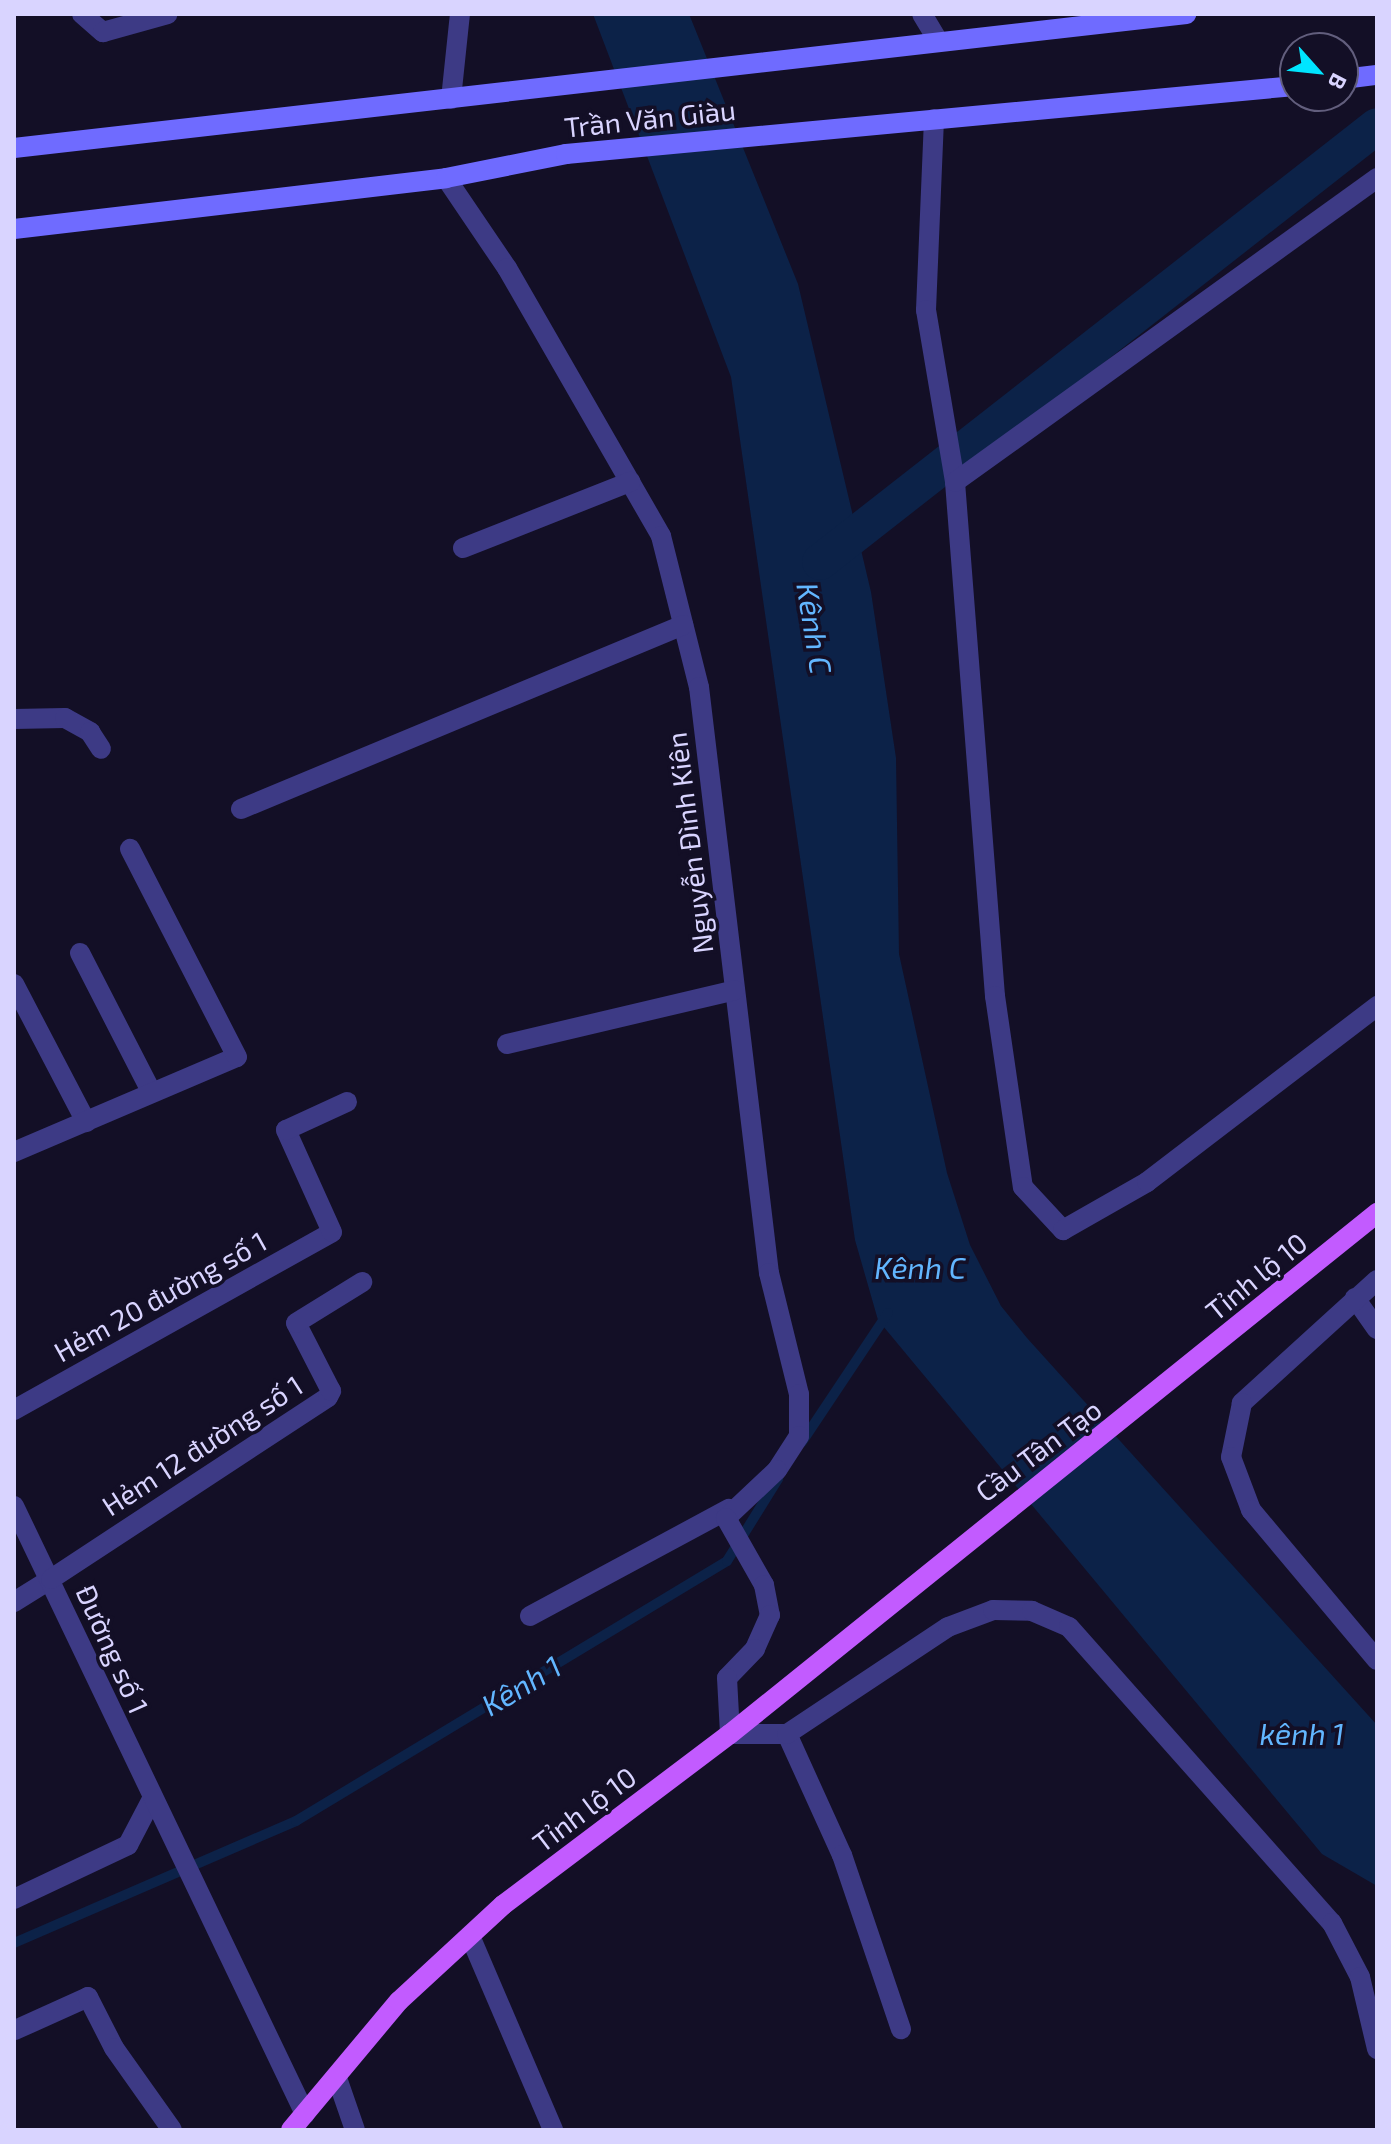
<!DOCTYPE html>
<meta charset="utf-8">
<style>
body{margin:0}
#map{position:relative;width:1391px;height:2144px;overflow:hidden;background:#130f26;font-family:"Exo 2",sans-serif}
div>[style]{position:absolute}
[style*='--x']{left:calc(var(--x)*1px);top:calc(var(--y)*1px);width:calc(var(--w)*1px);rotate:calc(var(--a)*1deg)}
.water>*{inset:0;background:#0c2248}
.stream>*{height:10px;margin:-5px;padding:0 5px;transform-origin:5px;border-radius:5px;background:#0c2248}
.canal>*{height:36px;margin:-18px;padding:0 18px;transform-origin:18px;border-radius:18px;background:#0c2248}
.lane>*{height:20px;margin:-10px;padding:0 10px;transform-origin:10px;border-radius:10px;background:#3d3a85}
.street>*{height:20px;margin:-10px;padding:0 10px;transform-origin:10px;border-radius:10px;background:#3d3a85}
.secondary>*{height:20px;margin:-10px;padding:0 10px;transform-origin:10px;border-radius:10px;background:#6f6bff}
.primary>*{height:20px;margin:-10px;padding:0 10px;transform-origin:10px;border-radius:10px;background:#c25bff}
span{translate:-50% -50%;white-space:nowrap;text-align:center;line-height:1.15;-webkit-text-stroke:7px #130f26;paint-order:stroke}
.street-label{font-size:28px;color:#d9d4ff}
.water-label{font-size:30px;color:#62b6ff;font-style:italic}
.frame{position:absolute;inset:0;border:16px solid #d9d4ff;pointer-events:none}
.north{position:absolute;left:1279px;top:32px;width:80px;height:80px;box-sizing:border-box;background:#130f26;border:2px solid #625e7d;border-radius:50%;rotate:117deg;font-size:22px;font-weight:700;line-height:32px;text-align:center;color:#d9d4ff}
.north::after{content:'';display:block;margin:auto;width:28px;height:36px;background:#00e5ff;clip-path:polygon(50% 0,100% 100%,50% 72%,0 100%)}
</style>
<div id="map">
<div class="water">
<div style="clip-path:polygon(593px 14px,689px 14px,798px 284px,871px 592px,896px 758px,899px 954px,947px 1173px,970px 1245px,1001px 1306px,1027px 1338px,1377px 1725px,1377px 1886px,1322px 1854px,878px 1320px,855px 1240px,731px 377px)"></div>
</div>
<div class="stream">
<div style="--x:802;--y:1442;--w:155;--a:-56.3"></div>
<div style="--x:14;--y:1943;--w:307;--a:-23.4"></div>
<div style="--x:296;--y:1821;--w:503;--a:-31.1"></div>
<div style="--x:727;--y:1561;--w:97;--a:-58.1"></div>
</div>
<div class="canal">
<div style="--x:820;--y:562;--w:707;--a:-38.05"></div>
</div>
<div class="lane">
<div style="--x:1355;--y:1298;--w:38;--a:55"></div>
<div style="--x:14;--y:1602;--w:44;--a:-31.9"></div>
<div style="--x:530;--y:1616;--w:226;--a:-28.3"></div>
<div style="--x:787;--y:1734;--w:133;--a:65.6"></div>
<div style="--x:842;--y:1855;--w:184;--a:71.3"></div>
<div style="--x:14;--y:1899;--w:126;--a:-25.3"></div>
<div style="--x:128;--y:1845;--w:50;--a:-62.4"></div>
<div style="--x:470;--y:1936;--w:211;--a:66.8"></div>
<div style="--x:337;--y:2078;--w:55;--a:70.9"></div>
</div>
<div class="street">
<div style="--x:82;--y:14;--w:28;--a:41"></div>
<div style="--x:103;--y:32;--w:67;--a:-15.5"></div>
<div style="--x:922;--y:14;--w:29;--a:59"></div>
<div style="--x:451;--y:99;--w:85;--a:-84"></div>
<div style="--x:934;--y:119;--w:191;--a:92.4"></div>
<div style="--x:926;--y:310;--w:174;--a:80.4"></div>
<div style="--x:955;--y:482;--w:516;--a:85.55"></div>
<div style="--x:995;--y:996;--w:193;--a:81.7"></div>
<div style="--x:1023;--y:1187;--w:59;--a:47.1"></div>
<div style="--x:1063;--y:1230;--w:97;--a:-29.7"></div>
<div style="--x:1147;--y:1182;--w:290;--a:-37.4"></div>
<div style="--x:446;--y:178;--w:109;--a:55.9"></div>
<div style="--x:507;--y:268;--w:309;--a:60.1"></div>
<div style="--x:661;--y:536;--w:156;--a:75.9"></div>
<div style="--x:699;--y:687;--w:590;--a:83.19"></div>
<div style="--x:769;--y:1273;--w:125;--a:76.1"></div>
<div style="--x:799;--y:1394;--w:42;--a:90"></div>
<div style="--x:799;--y:1436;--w:40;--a:122.9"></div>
<div style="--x:777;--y:1470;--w:70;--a:136.7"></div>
<div style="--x:726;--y:1518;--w:77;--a:60.4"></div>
<div style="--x:764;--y:1585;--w:31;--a:79"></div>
<div style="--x:770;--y:1615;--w:37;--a:114"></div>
<div style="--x:755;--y:1649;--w:40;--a:134"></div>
<div style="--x:727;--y:1678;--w:56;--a:86.9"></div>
<div style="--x:730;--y:1734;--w:57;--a:0"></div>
<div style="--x:787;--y:1734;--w:193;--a:-33.6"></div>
<div style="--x:948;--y:1627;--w:48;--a:-20.7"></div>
<div style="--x:993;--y:1610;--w:39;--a:1"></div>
<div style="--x:1032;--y:1611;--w:40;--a:23.4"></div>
<div style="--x:1069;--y:1627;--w:396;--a:48.4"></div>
<div style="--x:1332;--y:1923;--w:61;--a:62.6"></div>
<div style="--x:1360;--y:1977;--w:74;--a:76.7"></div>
<div style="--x:955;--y:482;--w:520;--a:-35.77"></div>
<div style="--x:463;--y:548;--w:180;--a:-21.6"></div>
<div style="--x:14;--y:719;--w:51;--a:-1.1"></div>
<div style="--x:65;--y:718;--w:29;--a:29"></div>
<div style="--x:90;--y:732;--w:20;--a:57"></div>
<div style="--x:241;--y:809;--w:479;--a:-22.6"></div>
<div style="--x:80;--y:953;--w:157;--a:62.8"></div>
<div style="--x:14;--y:984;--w:156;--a:62.4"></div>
<div style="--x:507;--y:1044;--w:234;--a:-13.3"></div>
<div style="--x:14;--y:1152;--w:242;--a:-23.1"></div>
<div style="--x:237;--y:1057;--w:234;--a:-117.2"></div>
<div style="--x:1377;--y:1280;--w:183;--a:137.7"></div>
<div style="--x:1242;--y:1403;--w:55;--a:101.5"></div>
<div style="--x:1231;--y:1457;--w:57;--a:69.3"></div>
<div style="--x:1251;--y:1510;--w:196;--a:50"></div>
<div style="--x:14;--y:1410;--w:364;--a:-29.2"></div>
<div style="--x:332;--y:1232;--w:112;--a:-114.3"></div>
<div style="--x:286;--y:1130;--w:67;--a:-24.7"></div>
<div style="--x:14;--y:1506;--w:674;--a:64.42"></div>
<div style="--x:51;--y:1579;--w:331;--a:-33.3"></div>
<div style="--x:328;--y:1397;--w:7;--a:-63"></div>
<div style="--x:331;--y:1391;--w:76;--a:-117.2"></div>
<div style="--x:296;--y:1323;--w:78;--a:-31.8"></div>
<div style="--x:15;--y:2030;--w:80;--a:-24.3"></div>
<div style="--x:88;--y:1997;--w:57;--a:63"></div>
<div style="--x:114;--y:2048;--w:100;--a:54.7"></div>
</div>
<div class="secondary">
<div style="--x:1343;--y:79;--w:34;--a:-7"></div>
<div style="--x:14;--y:148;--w:1180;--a:-6.52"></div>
<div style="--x:14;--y:229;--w:435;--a:-6.7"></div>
<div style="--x:446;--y:178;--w:122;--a:-11.3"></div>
<div style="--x:566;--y:154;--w:732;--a:-5.33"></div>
</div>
<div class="primary">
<div style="--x:291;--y:2130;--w:168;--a:-50.1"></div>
<div style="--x:399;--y:2001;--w:142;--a:-42.7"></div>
<div style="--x:503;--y:1905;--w:284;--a:-37"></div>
<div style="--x:730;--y:1734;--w:831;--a:-38.84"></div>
</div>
<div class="street-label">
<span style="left:650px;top:118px;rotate:-6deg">Trần Văn Giàu</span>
<span style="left:689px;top:843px;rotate:-97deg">Nguyễn Đình Kiên</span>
<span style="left:1256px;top:1276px;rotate:-39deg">Tỉnh lộ 10</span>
<span style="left:160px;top:1296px;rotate:-29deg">Hẻm 20 đường số 1</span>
<span style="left:202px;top:1445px;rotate:-33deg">Hẻm 12 đường số 1</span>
<span style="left:1038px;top:1450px;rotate:-37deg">Cầu Tân Tạo</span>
<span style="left:113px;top:1649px;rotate:66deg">Đường số 1</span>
<span style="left:584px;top:1809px;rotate:-37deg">Tỉnh lộ 10</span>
</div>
<div class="water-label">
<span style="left:815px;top:628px;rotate:81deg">Kênh C</span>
<span style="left:920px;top:1267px">Kênh C</span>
<span style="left:521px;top:1685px;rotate:-31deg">Kênh 1</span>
<span style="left:1302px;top:1733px">kênh 1</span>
</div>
<div class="frame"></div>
<div class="north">B</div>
</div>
